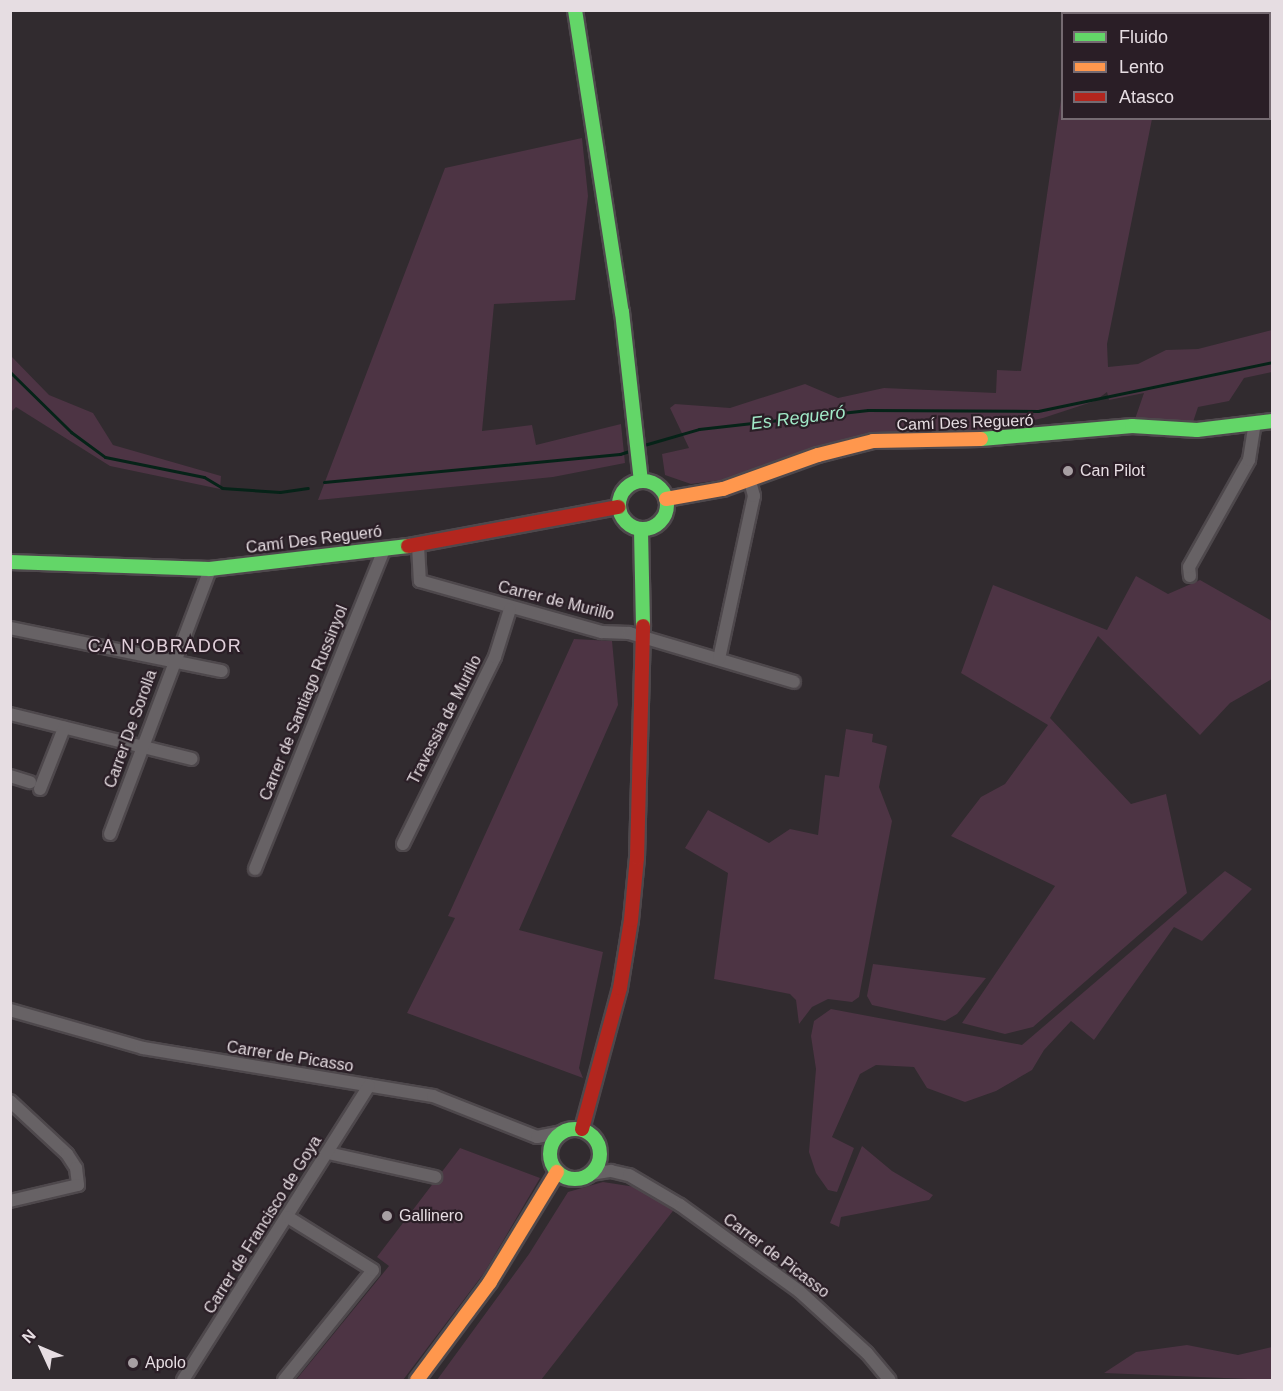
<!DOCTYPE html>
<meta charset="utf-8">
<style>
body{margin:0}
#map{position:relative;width:1283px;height:1391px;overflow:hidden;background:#312b2f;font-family:Arial,sans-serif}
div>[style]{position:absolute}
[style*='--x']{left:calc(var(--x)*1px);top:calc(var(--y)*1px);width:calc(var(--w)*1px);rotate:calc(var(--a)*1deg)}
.green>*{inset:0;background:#4d3444}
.stream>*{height:3px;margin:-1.5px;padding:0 1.5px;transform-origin:1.5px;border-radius:1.5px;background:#062318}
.roads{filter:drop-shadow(2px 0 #4e484c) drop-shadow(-2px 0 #4e484c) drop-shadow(0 2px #4e484c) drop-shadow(0 -2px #4e484c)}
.street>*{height:12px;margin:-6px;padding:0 6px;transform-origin:6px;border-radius:6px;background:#676265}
.fast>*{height:14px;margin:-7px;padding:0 7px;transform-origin:7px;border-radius:7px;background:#63d668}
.fast>.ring{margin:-7px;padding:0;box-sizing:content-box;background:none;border:14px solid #63d668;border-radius:50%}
.slow>*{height:14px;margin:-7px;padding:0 7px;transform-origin:7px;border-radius:7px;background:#ff974d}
.jam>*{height:14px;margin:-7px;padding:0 7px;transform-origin:7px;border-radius:7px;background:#b3261e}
.dots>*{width:16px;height:16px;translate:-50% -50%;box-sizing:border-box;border:3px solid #2a1e26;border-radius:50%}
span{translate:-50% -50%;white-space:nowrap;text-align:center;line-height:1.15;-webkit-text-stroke:4.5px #2a1e26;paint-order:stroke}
.street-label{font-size:16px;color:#e6dde2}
.poi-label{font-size:16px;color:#e6dde2}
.left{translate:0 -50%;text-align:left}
.water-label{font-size:18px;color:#a1eac8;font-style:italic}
.neighbourhood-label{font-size:18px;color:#e1d0da;letter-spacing:1.5px}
.frame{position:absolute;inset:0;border:12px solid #e6dde2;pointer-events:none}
.legend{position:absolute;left:1061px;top:12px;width:210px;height:108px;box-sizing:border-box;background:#2a1e26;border:2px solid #756a71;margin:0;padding:8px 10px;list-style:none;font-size:18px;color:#e6dde2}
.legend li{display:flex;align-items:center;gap:12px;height:30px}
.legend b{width:30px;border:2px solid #756a71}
.north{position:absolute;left:12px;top:1319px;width:60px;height:60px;-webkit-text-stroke:4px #2a1e26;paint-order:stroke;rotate:314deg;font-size:16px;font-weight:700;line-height:24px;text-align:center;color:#e6dde2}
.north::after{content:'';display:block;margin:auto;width:21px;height:27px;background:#e6dde2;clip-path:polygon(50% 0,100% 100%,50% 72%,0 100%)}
</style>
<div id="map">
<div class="green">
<div style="clip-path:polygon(1062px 93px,1062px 118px,1152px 119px,1107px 344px,1108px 367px,1138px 364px,1166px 350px,1198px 349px,1272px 330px,1272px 372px,1244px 378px,1229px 401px,1198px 407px,1193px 422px,1135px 419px,1144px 393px,1109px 400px,1107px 392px,1095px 401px,1043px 418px,989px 430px,914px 430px,865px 436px,751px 476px,691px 484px,665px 475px,662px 454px,689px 448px,670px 408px,675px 404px,730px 408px,805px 384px,838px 398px,884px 388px,996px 393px,997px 370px,1021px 371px)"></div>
<div style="clip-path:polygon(582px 138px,588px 196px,575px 300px,494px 304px,482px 431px,532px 425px,536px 445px,621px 424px,625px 463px,553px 477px,318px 500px,445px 168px)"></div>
<div style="clip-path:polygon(11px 356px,49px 395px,93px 413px,113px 445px,221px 476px,220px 489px,110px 466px,16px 407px,11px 412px)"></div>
<div style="clip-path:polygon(1136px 576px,1168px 594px,1200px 580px,1272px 621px,1272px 679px,1230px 703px,1200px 735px,1098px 636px,1050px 718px,1131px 804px,1166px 794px,1187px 893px,1033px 1027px,1005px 1034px,962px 1023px,1055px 886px,951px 836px,981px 797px,1005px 784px,1048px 725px,961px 673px,993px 585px,1107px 630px)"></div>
<div style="clip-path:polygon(574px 639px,612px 641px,618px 705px,519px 930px,603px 952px,579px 1068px,583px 1078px,407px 1013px,455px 918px,448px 916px)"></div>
<div style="clip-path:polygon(846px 729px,873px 734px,872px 742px,887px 746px,879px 787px,892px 821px,859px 997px,852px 1002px,828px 999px,812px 1007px,799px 1024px,796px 1000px,790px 994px,714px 979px,728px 873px,685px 848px,708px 810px,769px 843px,790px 829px,818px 835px,825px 775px,839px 777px)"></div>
<div style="clip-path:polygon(1225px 871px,1252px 889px,1202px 941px,1174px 927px,1094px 1040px,1071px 1021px,1044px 1050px,1032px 1070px,996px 1091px,965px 1102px,927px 1088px,914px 1067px,876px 1065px,860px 1074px,832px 1137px,854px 1148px,837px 1192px,828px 1190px,816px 1173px,809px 1152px,816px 1069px,811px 1036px,814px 1021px,831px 1009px,1022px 1045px)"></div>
<div style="clip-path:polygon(873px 964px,986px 978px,957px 1014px,945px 1021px,872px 1005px,867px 996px)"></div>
<div style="clip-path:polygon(862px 1146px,892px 1171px,933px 1195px,929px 1200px,841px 1217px,839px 1227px,830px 1223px)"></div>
<div style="clip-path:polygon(460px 1148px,540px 1178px,484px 1273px,403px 1380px,296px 1380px,389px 1266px,377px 1257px)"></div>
<div style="clip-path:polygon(603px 1182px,642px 1188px,676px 1207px,541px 1380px,437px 1380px,529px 1254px,568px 1192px)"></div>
<div style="clip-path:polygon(1187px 1345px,1238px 1355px,1272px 1347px,1272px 1380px,1104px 1373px,1136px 1352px)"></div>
</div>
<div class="stream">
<div style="--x:10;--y:372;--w:86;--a:44.5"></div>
<div style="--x:71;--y:432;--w:42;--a:36.3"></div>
<div style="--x:105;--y:457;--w:101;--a:11.4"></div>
<div style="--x:204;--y:477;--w:21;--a:31"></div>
<div style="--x:222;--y:488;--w:58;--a:3.9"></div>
<div style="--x:280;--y:492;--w:28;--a:-8"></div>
<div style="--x:644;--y:445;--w:57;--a:-16.2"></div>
<div style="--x:699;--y:429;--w:170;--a:-6.4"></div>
<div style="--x:868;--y:410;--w:170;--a:0.3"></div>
<div style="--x:1038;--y:411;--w:239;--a:-11.8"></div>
<div style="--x:324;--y:482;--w:297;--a:-5.4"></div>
<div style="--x:620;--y:454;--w:13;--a:-18"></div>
</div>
<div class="roads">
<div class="street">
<div style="--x:418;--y:545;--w:36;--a:87"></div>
<div style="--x:420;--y:581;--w:189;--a:15.7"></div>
<div style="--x:602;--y:632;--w:27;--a:2"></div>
<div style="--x:629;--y:633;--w:172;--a:16.5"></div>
<div style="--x:1190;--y:576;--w:9;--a:-96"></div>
<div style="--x:1189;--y:567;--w:123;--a:-60.7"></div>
<div style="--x:1249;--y:460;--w:36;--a:-81"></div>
<div style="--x:10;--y:628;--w:216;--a:11.5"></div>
<div style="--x:719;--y:659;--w:167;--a:-77.9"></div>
<div style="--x:754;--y:496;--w:16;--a:-105"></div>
<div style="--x:10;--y:714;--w:187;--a:13.9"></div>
<div style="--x:10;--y:776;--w:21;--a:17"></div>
<div style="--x:40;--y:789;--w:66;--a:-68.5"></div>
<div style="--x:110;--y:834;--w:283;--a:-69.3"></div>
<div style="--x:403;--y:844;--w:208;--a:-63.8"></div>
<div style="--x:495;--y:657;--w:50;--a:-72.6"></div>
<div style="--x:255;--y:869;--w:345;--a:-68"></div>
<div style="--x:10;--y:1010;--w:138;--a:15.9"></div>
<div style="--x:143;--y:1048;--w:294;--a:9.4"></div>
<div style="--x:433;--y:1096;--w:112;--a:21.5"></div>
<div style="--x:537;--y:1137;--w:25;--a:-11"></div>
<div style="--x:10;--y:1101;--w:78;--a:42.9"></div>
<div style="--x:67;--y:1154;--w:17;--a:57"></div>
<div style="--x:76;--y:1168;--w:17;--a:83"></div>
<div style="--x:78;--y:1185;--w:70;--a:166.8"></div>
<div style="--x:328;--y:1153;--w:110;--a:12.6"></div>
<div style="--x:591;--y:1174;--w:20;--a:-9"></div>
<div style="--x:611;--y:1171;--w:18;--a:13"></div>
<div style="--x:629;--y:1175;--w:59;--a:30.5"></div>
<div style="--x:680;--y:1205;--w:147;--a:35.9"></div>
<div style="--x:799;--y:1291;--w:92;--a:42.4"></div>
<div style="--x:867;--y:1353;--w:35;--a:50"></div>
<div style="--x:183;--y:1380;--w:348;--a:-57.7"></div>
<div style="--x:284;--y:1380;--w:141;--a:-51"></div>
<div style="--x:373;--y:1270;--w:100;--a:-148.1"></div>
</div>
<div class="fast">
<div style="--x:575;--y:10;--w:306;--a:81.2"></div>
<div style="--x:622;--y:312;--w:170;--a:83.6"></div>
<div style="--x:981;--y:439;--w:152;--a:-4.9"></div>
<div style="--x:1132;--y:426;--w:65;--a:3.5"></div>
<div style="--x:1197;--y:430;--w:76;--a:-6.8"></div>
<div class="ring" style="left:619px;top:481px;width:34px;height:34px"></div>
<div style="--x:641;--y:530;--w:96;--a:88.8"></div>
<div style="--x:10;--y:562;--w:200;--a:2"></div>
<div style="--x:210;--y:569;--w:199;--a:-6.6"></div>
<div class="ring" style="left:550px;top:1129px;width:36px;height:36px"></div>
</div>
<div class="slow">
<div style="--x:666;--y:499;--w:58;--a:-10"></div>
<div style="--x:723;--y:489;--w:101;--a:-19.7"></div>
<div style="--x:818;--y:455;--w:57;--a:-14.3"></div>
<div style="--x:873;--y:441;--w:108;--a:-1.1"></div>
<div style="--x:417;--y:1380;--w:122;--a:-53.3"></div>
<div style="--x:490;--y:1282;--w:129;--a:-58.7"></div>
</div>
<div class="jam">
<div style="--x:408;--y:546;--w:214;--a:-10.5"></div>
<div style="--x:582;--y:1129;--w:146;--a:-74.9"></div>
<div style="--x:620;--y:988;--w:69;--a:-80.8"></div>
<div style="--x:631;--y:920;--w:62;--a:-84.5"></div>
<div style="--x:637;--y:858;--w:232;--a:-88.5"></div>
</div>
</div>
<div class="dots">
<div style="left:1068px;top:471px;background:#a79fa3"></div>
<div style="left:387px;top:1216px;background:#a79fa3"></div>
<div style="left:133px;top:1363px;background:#a79fa3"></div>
</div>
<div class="street-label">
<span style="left:965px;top:423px;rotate:-2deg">Camí Des Regueró</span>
<span style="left:314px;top:540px;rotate:-7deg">Camí Des Regueró</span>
<span style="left:556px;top:601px;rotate:14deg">Carrer de Murillo</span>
<span style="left:304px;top:703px;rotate:-68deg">Carrer de Santiago Russinyol</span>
<span style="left:445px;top:720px;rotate:-63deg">Travessia de Murillo</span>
<span style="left:131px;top:729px;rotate:-70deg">Carrer De Sorolla</span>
<span style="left:290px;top:1057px;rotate:9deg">Carrer de Picasso</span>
<span style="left:263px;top:1225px;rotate:-58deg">Carrer de Francisco de Goya</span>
<span style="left:776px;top:1256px;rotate:37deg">Carrer de Picasso</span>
</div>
<div class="poi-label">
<span class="left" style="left:1080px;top:471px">Can Pilot</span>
<span class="left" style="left:399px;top:1216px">Gallinero</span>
<span class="left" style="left:145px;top:1363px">Apolo</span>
</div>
<div class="water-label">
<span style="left:798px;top:418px;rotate:-7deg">Es Regueró</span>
</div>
<div class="neighbourhood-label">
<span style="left:165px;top:646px">CA N'OBRADOR</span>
</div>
<div class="frame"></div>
<ul class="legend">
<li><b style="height:8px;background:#63d668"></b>Fluido</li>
<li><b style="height:8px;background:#ff974d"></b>Lento</li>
<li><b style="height:8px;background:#b3261e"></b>Atasco</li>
</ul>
<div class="north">N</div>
</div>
